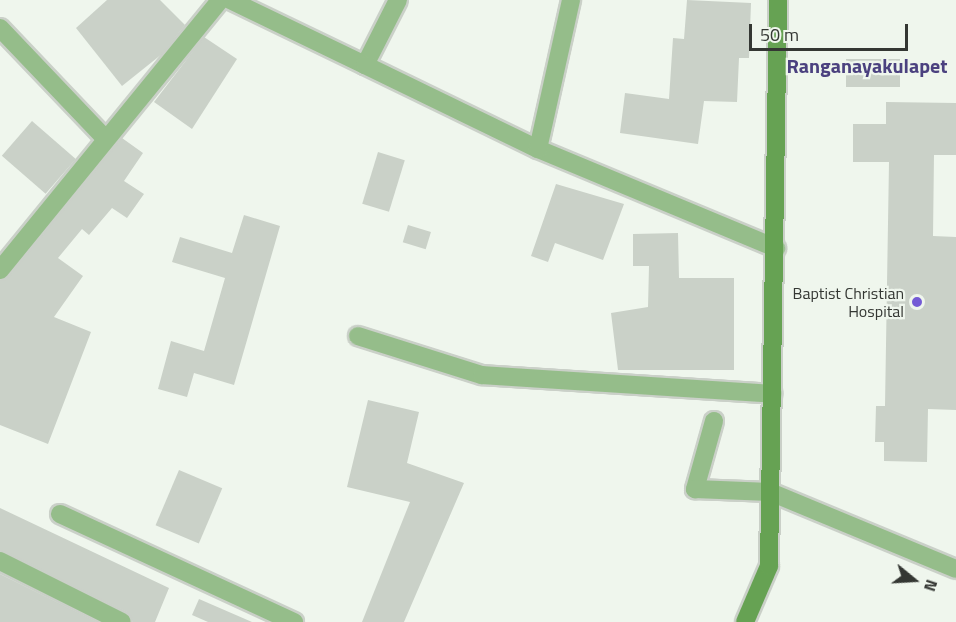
<!DOCTYPE html>
<style>
body{margin:0}
#map{position:relative;width:956px;height:622px;overflow:hidden;background:#eff6ed;font-family:"Titillium Web",sans-serif}
div>[style]{position:absolute}
[style*='--x']{left:calc(var(--x)*1px);top:calc(var(--y)*1px);width:calc(var(--w)*1px);rotate:calc(var(--a)*1deg)}
.building>*{inset:0;background:#cad1c8;transform-origin:0 0}
.roads{filter:drop-shadow(2px 0 #cad0c8) drop-shadow(-2px 0 #cad0c8) drop-shadow(0 2px #cad0c8) drop-shadow(0 -2px #cad0c8)}
.street>*{height:18px;margin:-9px;padding:0 9px;transform-origin:9px;border-radius:9px;background:#95bd8a}
.secondary>*{height:18px;margin:-9px;padding:0 9px;transform-origin:9px;border-radius:9px;background:#66a253}
.dots>*{width:16px;height:16px;translate:-50% -50%;box-sizing:border-box;border:3px solid #eff6ed;border-radius:50%}
span{translate:-50% -50%;white-space:nowrap;text-align:center;line-height:1.15;-webkit-text-stroke:4.5px #eff6ed;paint-order:stroke}
.poi-label{font-size:16px;color:#343733}
.right{translate:-100% -50%;text-align:right}
.quarter-label{font-size:20px;color:#4b417f;font-weight:700}
.north{position:absolute;left:884px;top:550px;width:60px;height:60px;-webkit-text-stroke:4px #eff6ed;paint-order:stroke;rotate:108deg;font-size:16px;font-weight:700;line-height:24px;text-align:center;color:#343733}
.north::after{content:'';display:block;margin:auto;width:21px;height:27px;background:#343733;clip-path:polygon(50% 0,100% 100%,50% 72%,0 100%)}
.scale{position:absolute;left:749px;top:24px;width:159px;height:27px;box-sizing:border-box;border:3px solid #343733;border-top:0;padding-left:8px;font-size:18px;line-height:21px;white-space:nowrap;color:#343733;-webkit-text-stroke:4px #eff6ed;paint-order:stroke}
</style>
<div id="map">
<div class="building">
<div style="clip-path:polygon(107px 0,160px 0,185px 25px,162px 54px,122px 86px,76px 28px)"></div>
<div style="clip-path:polygon(687px 0,751px 3px,749px 58px,739px 58px,737px 102px,704px 101px,698px 144px,620px 133px,625px 93px,669px 99px,673px 38px,684px 39px)"></div>
<div style="clip-path:polygon(204px 37px,237px 59px,192px 129px,154px 102px)"></div>
<div style="left:846px;top:59px;width:54px;height:28px"></div>
<div style="clip-path:polygon(886px 102px,956px 103px,956px 155px,934px 155px,933px 236px,956px 237px,956px 410px,928px 409px,927px 462px,884px 461px,884px 442px,875px 442px,876px 406px,885px 406px,889px 162px,853px 162px,853px 124px,886px 124px)"></div>
<div style="left:32px;top:121px;width:58px;height:46px;rotate:41deg"></div>
<div style="clip-path:polygon(122px 138px,143px 153px,124px 181px,144px 194px,127px 218px,112px 208px,89px 235px,82px 229px,58px 258px,83px 276px,54px 317px,91px 332px,48px 444px,0 425px,0 281px)"></div>
<div style="left:378px;top:152px;width:28px;height:54px;rotate:17deg"></div>
<div style="clip-path:polygon(556px 184px,624px 204px,603px 260px,555px 243px,548px 262px,531px 256px)"></div>
<div style="clip-path:polygon(244px 215px,280px 226px,234px 385px,194px 373px,187px 397px,158px 389px,171px 341px,204px 351px,225px 278px,172px 262px,180px 237px,232px 253px)"></div>
<div style="left:408px;top:225px;width:24px;height:18px;rotate:17deg"></div>
<div style="clip-path:polygon(678px 233px,679px 278px,734px 278px,734px 370px,618px 370px,611px 313px,648px 307px,649px 266px,633px 266px,633px 234px)"></div>
<div style="clip-path:polygon(368px 400px,419px 412px,407px 463px,464px 483px,404px 622px,362px 622px,410px 502px,347px 487px)"></div>
<div style="left:179px;top:470px;width:47px;height:60px;rotate:23deg"></div>
<div style="clip-path:polygon(0 508px,169px 588px,155px 622px,133px 622px,127px 612px,0 550px)"></div>
<div style="clip-path:polygon(0 574px,97px 622px,0 622px)"></div>
<div style="clip-path:polygon(199px 599px,252px 622px,208px 622px,192px 615px)"></div>
</div>
<div class="roads">
<div class="street">
<div style="--x:230;--y:0;--w:150;--a:25.7"></div>
<div style="--x:365;--y:65;--w:73;--a:-63.1"></div>
<div style="--x:0;--y:28;--w:149;--a:46.4"></div>
<div style="--x:365;--y:65;--w:192;--a:25.9"></div>
<div style="--x:538;--y:149;--w:258;--a:22.6"></div>
<div style="--x:538;--y:149;--w:153;--a:-77.5"></div>
<div style="--x:0;--y:270;--w:348;--a:-50.8"></div>
<div style="--x:358;--y:336;--w:130;--a:17.5"></div>
<div style="--x:482;--y:375;--w:291;--a:3.7"></div>
<div style="--x:714;--y:421;--w:71;--a:105.6"></div>
<div style="--x:695;--y:489;--w:75;--a:2.3"></div>
<div style="--x:770;--y:492;--w:201;--a:22.5"></div>
<div style="--x:60;--y:514;--w:258;--a:24.8"></div>
<div style="--x:0;--y:561;--w:136;--a:26.6"></div>
</div>
<div class="secondary">
<div style="--x:745;--y:622;--w:61;--a:-66.8"></div>
<div style="--x:769;--y:566;--w:566;--a:-89.09"></div>
</div>
</div>
<div class="dots">
<div style="left:917px;top:302px;background:#745bd5"></div>
</div>
<div class="poi-label">
<span class="right" style="left:904px;top:302px">Baptist Christian<br>Hospital</span>
</div>
<div class="quarter-label">
<span style="left:867px;top:65px">Ranganayakulapet</span>
</div>
<div class="north">N</div>
<div class="scale">50 m</div>
</div>
